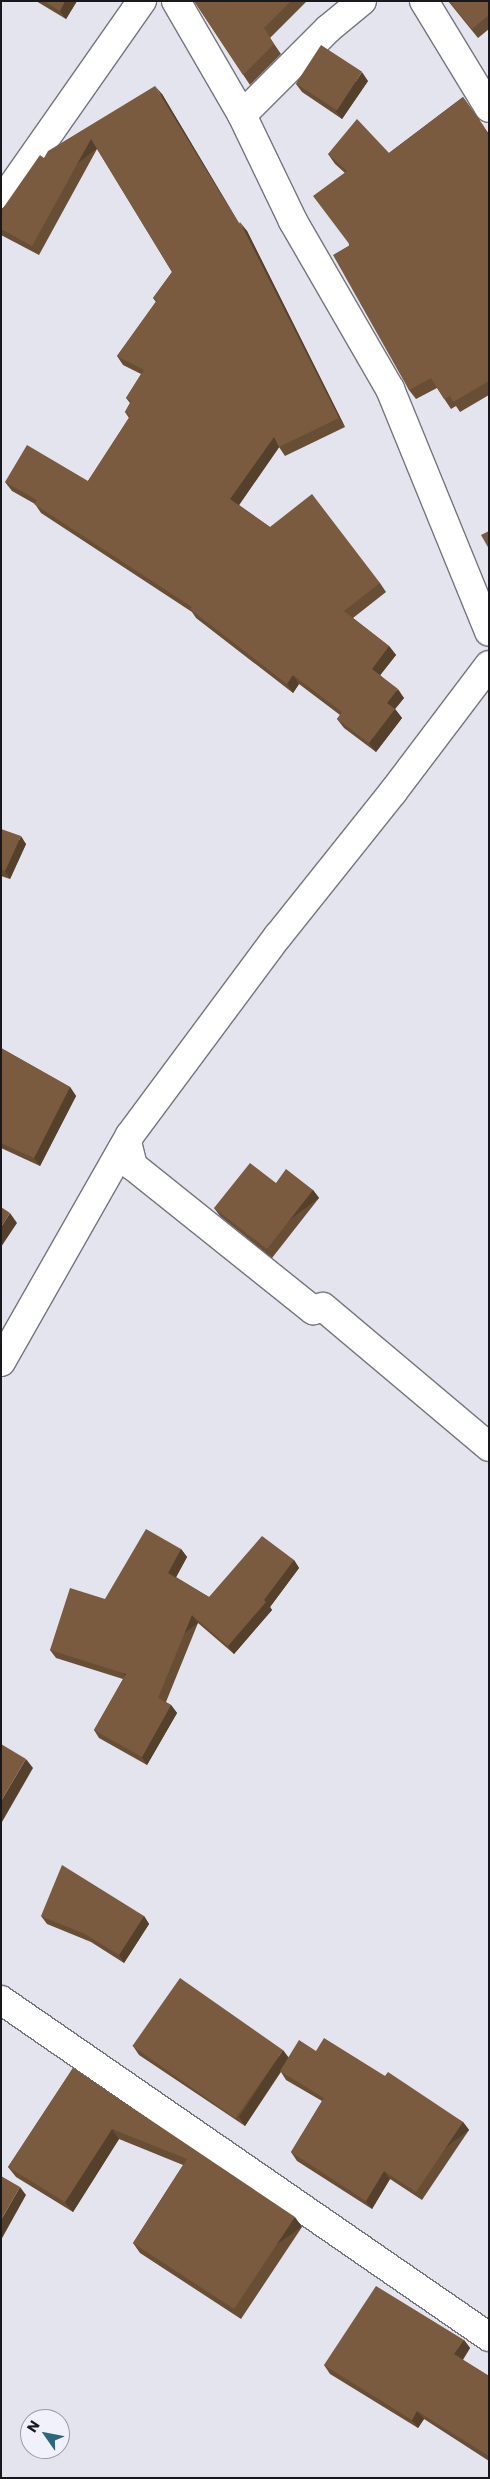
<!DOCTYPE html>
<style>
body{margin:0}
#map{position:relative;width:490px;height:2479px;overflow:hidden;background:#e4e4ef;font-family:Poppins,sans-serif}
div>[style]{position:absolute}
[style*='--x']{left:calc(var(--x)*1px);top:calc(var(--y)*1px);width:calc(var(--w)*1px);rotate:calc(var(--a)*1deg)}
.roads{filter:drop-shadow(1px 0 #75757f) drop-shadow(-1px 0 #75757f) drop-shadow(0 1px #75757f) drop-shadow(0 -1px #75757f)}
.street>*{height:28px;margin:-14px;padding:0 14px;transform-origin:14px;border-radius:14px;background:#fff}
.wall>*{inset:0;background:#694e36}
.shaded-wall>*{inset:0;background:#55402c;transform-origin:0 0}
.building>*{inset:0;background:#7a5b3f;transform-origin:0 0}
span{translate:-50% -50%;white-space:nowrap;text-align:center;line-height:1.15;-webkit-text-stroke:5px #f1f1fc;paint-order:stroke}
.frame{position:absolute;inset:0;border:2px solid #19191d;pointer-events:none}
.north{position:absolute;left:20px;top:2409px;width:50px;height:50px;box-sizing:border-box;background:#f1f1fc;border:1px solid #9b9ba3;border-radius:50%;rotate:303deg;font-size:14px;font-weight:700;line-height:20px;text-align:center;color:#19191d}
.north::after{content:'';display:block;margin:auto;width:18px;height:22px;background:#286a7d;clip-path:polygon(50% 0,100% 100%,50% 72%,0 100%)}
</style>
<div id="map">
<div class="roads">
<div class="street">
<div style="--x:176;--y:1;--w:132;--a:59.9"></div>
<div style="--x:242;--y:115;--w:118;--a:64.3"></div>
<div style="--x:293;--y:221;--w:194;--a:60"></div>
<div style="--x:390;--y:389;--w:262;--a:67.8"></div>
<div style="--x:424;--y:1;--w:125;--a:58.7"></div>
<div style="--x:242;--y:115;--w:122;--a:-45"></div>
<div style="--x:328;--y:29;--w:44;--a:-39.5"></div>
<div style="--x:1;--y:202;--w:246;--a:-55"></div>
<div style="--x:127;--y:1142;--w:25;--a:76"></div>
<div style="--x:133;--y:1166;--w:231;--a:38.7"></div>
<div style="--x:313;--y:1310;--w:10;--a:-17"></div>
<div style="--x:323;--y:1307;--w:217;--a:40.1"></div>
<div style="--x:1;--y:1362;--w:261;--a:-60.4"></div>
<div style="--x:130;--y:1135;--w:248;--a:-53.4"></div>
<div style="--x:278;--y:936;--w:184;--a:-51.4"></div>
<div style="--x:393;--y:792;--w:159;--a:-52.9"></div>
<div style="--x:1;--y:2000;--w:593;--a:34.63"></div>
</div>
</div>
<div class="wall">
<div style="clip-path:polygon(36px 1px,77px 1px,66px 19px)"></div>
<div style="clip-path:polygon(194px 1px,307px 1px,270px 38px,281px 54px,250px 85px)"></div>
<div style="clip-path:polygon(448px 1px,489px 1px,489px 29px,478px 38px)"></div>
<div style="clip-path:polygon(368px 81px,342px 119px,302px 92px,296px 84px)"></div>
<div style="clip-path:polygon(162px 94px,239px 224px,247px 231px,345px 427px,285px 456px,279px 447px,239px 505px,270px 527px,380px 583px,386px 592px,353px 618px,389px 646px,396px 655px,380px 675px,404px 698px,395px 709px,402px 718px,376px 752px,344px 728px,337px 719px,340px 715px,299px 684px,293px 693px,196px 618px,192px 612px,41px 513px,35px 504px,12px 491px,5px 482px,88px 481px,129px 418px,125px 412px,130px 403px,126px 398px,141px 374px,123px 365px,117px 356px,156px 302px,153px 298px,172px 272px,97px 149px,39px 255px,1px 235px,1px 211px,44px 158px)"></div>
<div style="clip-path:polygon(463px 97px,489px 134px,489px 395px,460px 412px,456px 406px,451px 409px,437px 388px,416px 399px,409px 390px,349px 246px,345px 173px,335px 164px,328px 154px,389px 153px)"></div>
<div style="clip-path:polygon(1px 829px,26px 844px,10px 879px,1px 876px)"></div>
<div style="clip-path:polygon(1px 1048px,70px 1087px,76px 1096px,40px 1166px,1px 1148px)"></div>
<div style="clip-path:polygon(276px 1183px,313px 1190px,319px 1198px,272px 1258px,220px 1216px,214px 1208px)"></div>
<div style="clip-path:polygon(181px 1549px,187px 1557px,176px 1577px,209px 1597px,294px 1560px,299px 1568px,270px 1607px,272px 1610px,234px 1654px,198px 1623px,166px 1702px,171px 1705px,177px 1713px,147px 1765px,99px 1738px,94px 1730px,123px 1679px,56px 1658px,50px 1650px,105px 1599px)"></div>
<div style="clip-path:polygon(41px 1916px,144px 1916px,149px 1924px,124px 1963px,91px 1942px,47px 1924px)"></div>
<div style="clip-path:polygon(133px 2046px,289px 2057px,316px 2051px,385px 2076px,463px 2122px,469px 2130px,422px 2200px,390px 2179px,372px 2209px,297px 2161px,291px 2152px,322px 2101px,286px 2080px,281px 2072px,245px 2126px,139px 2055px)"></div>
<div style="clip-path:polygon(73px 2068px,302px 2227px,241px 2319px,140px 2253px,133px 2243px,183px 2165px,119px 2139px,73px 2212px,16px 2177px,8px 2167px)"></div>
<div style="clip-path:polygon(464px 2340px,470px 2348px,463px 2360px,489px 2376px,489px 2461px,424px 2419px,418px 2428px,330px 2374px,324px 2365px)"></div>
</div>
<div class="shaded-wall">
<div style="clip-path:polygon(65px 1px,77px 1px,66px 19px,60px 11px)"></div>
<div style="clip-path:polygon(362px 72px,368px 81px,342px 119px,336px 111px)"></div>
<div style="clip-path:polygon(155px 86px,162px 94px,245px 233px,239px 224px)"></div>
<div style="left:91px;top:139px;width:11px;height:122px;rotate:52deg"></div>
<div style="clip-path:polygon(240px 222px,247px 231px,345px 427px,339px 418px)"></div>
<div style="clip-path:polygon(274px 437px,280px 446px,237px 508px,230px 499px)"></div>
<div style="clip-path:polygon(389px 646px,396px 655px,378px 678px,372px 669px)"></div>
<div style="clip-path:polygon(293px 675px,299px 684px,293px 693px,287px 684px)"></div>
<div style="clip-path:polygon(398px 689px,404px 698px,395px 709px,402px 718px,376px 752px,369px 743px,387px 703px)"></div>
<div style="clip-path:polygon(21px 836px,26px 844px,10px 879px,5px 871px)"></div>
<div style="clip-path:polygon(70px 1087px,76px 1096px,40px 1166px,34px 1158px)"></div>
<div style="left:313px;top:1190px;width:10px;height:75px;rotate:53deg"></div>
<div style="clip-path:polygon(10px 1213px,17px 1223px,1px 1247px,1px 1227px)"></div>
<div style="clip-path:polygon(181px 1549px,187px 1557px,174px 1581px,168px 1573px)"></div>
<div style="clip-path:polygon(294px 1560px,299px 1568px,270px 1607px,272px 1610px,234px 1654px,228px 1646px)"></div>
<div style="left:192px;top:1615px;width:10px;height:90px;rotate:53deg"></div>
<div style="clip-path:polygon(171px 1705px,177px 1713px,147px 1765px,142px 1757px)"></div>
<div style="clip-path:polygon(26px 1759px,33px 1768px,2px 1822px,1px 1801px)"></div>
<div style="clip-path:polygon(144px 1916px,149px 1924px,124px 1963px,119px 1955px)"></div>
<div style="clip-path:polygon(283px 2050px,289px 2058px,245px 2126px,239px 2117px)"></div>
<div style="left:463px;top:2122px;width:10px;height:84px;rotate:53deg"></div>
<div style="clip-path:polygon(112px 2129px,119px 2139px,73px 2212px,65px 2202px)"></div>
<div style="clip-path:polygon(384px 2171px,390px 2179px,372px 2209px,366px 2201px)"></div>
<div style="clip-path:polygon(20px 2187px,26px 2195px,1px 2240px,1px 2220px)"></div>
<div style="left:295px;top:2217px;width:12px;height:110px;rotate:55deg"></div>
<div style="clip-path:polygon(464px 2340px,470px 2348px,460px 2363px,454px 2354px)"></div>
<div style="clip-path:polygon(417px 2411px,424px 2419px,418px 2428px,412px 2420px)"></div>
</div>
<div class="building">
<div style="clip-path:polygon(44px 1px,65px 1px,60px 11px)"></div>
<div style="clip-path:polygon(194px 1px,291px 1px,264px 28px,274px 44px,243px 75px)"></div>
<div style="clip-path:polygon(449px 1px,489px 1px,489px 15px,472px 29px)"></div>
<div style="left:321px;top:45px;width:49px;height:46px;rotate:33deg"></div>
<div style="clip-path:polygon(155px 86px,239px 224px,240px 222px,339px 418px,279px 447px,274px 437px,230px 499px,270px 527px,312px 494px,380px 583px,344px 611px,389px 646px,372px 669px,398px 689px,387px 703px,395px 709px,369px 743px,337px 719px,342px 712px,293px 675px,287px 684px,190px 609px,192px 607px,34px 504px,37px 500px,5px 482px,27px 445px,88px 481px,130px 416px,125px 412px,131px 401px,126px 398px,144px 370px,117px 356px,157px 300px,153px 298px,172px 272px,91px 139px,32px 246px,1px 229px,1px 211px,40px 155px,44px 158px,48px 151px)"></div>
<div style="clip-path:polygon(463px 97px,483px 125px,489px 137px,489px 381px,453px 402px,450px 396px,444px 399px,431px 378px,409px 390px,333px 255px,350px 245px,313px 196px,347px 171px,328px 154px,357px 119px,389px 153px)"></div>
<div style="clip-path:polygon(489px 531px,489px 549px,481px 535px)"></div>
<div style="clip-path:polygon(1px 829px,21px 836px,5px 871px,1px 870px)"></div>
<div style="clip-path:polygon(1px 1048px,70px 1087px,34px 1158px,1px 1143px)"></div>
<div style="clip-path:polygon(250px 1163px,276px 1183px,286px 1169px,313px 1190px,267px 1249px,214px 1208px)"></div>
<div style="clip-path:polygon(1px 1207px,10px 1213px,1px 1227px)"></div>
<div style="clip-path:polygon(146px 1529px,181px 1549px,168px 1573px,209px 1597px,262px 1536px,294px 1560px,264px 1600px,266px 1602px,228px 1646px,192px 1615px,158px 1698px,171px 1705px,142px 1757px,94px 1730px,126px 1674px,50px 1650px,70px 1588px,105px 1599px)"></div>
<div style="clip-path:polygon(1px 1744px,26px 1759px,1px 1801px)"></div>
<div style="clip-path:polygon(62px 1865px,144px 1916px,119px 1955px,85px 1934px,41px 1916px)"></div>
<div style="left:180px;top:1978px;width:126px;height:83px;rotate:35deg"></div>
<div style="clip-path:polygon(324px 2038px,385px 2076px,388px 2072px,463px 2122px,416px 2192px,384px 2171px,366px 2201px,291px 2152px,324px 2098px,280px 2071px,299px 2040px,316px 2051px)"></div>
<div style="clip-path:polygon(73px 2068px,295px 2217px,234px 2309px,133px 2243px,187px 2159px,112px 2129px,65px 2202px,8px 2167px)"></div>
<div style="clip-path:polygon(1px 2176px,20px 2187px,1px 2220px)"></div>
<div style="clip-path:polygon(376px 2286px,464px 2340px,454px 2354px,489px 2376px,489px 2456px,417px 2411px,412px 2420px,324px 2365px)"></div>
</div>
<div class="frame"></div>
<div class="north">N</div>
</div>
